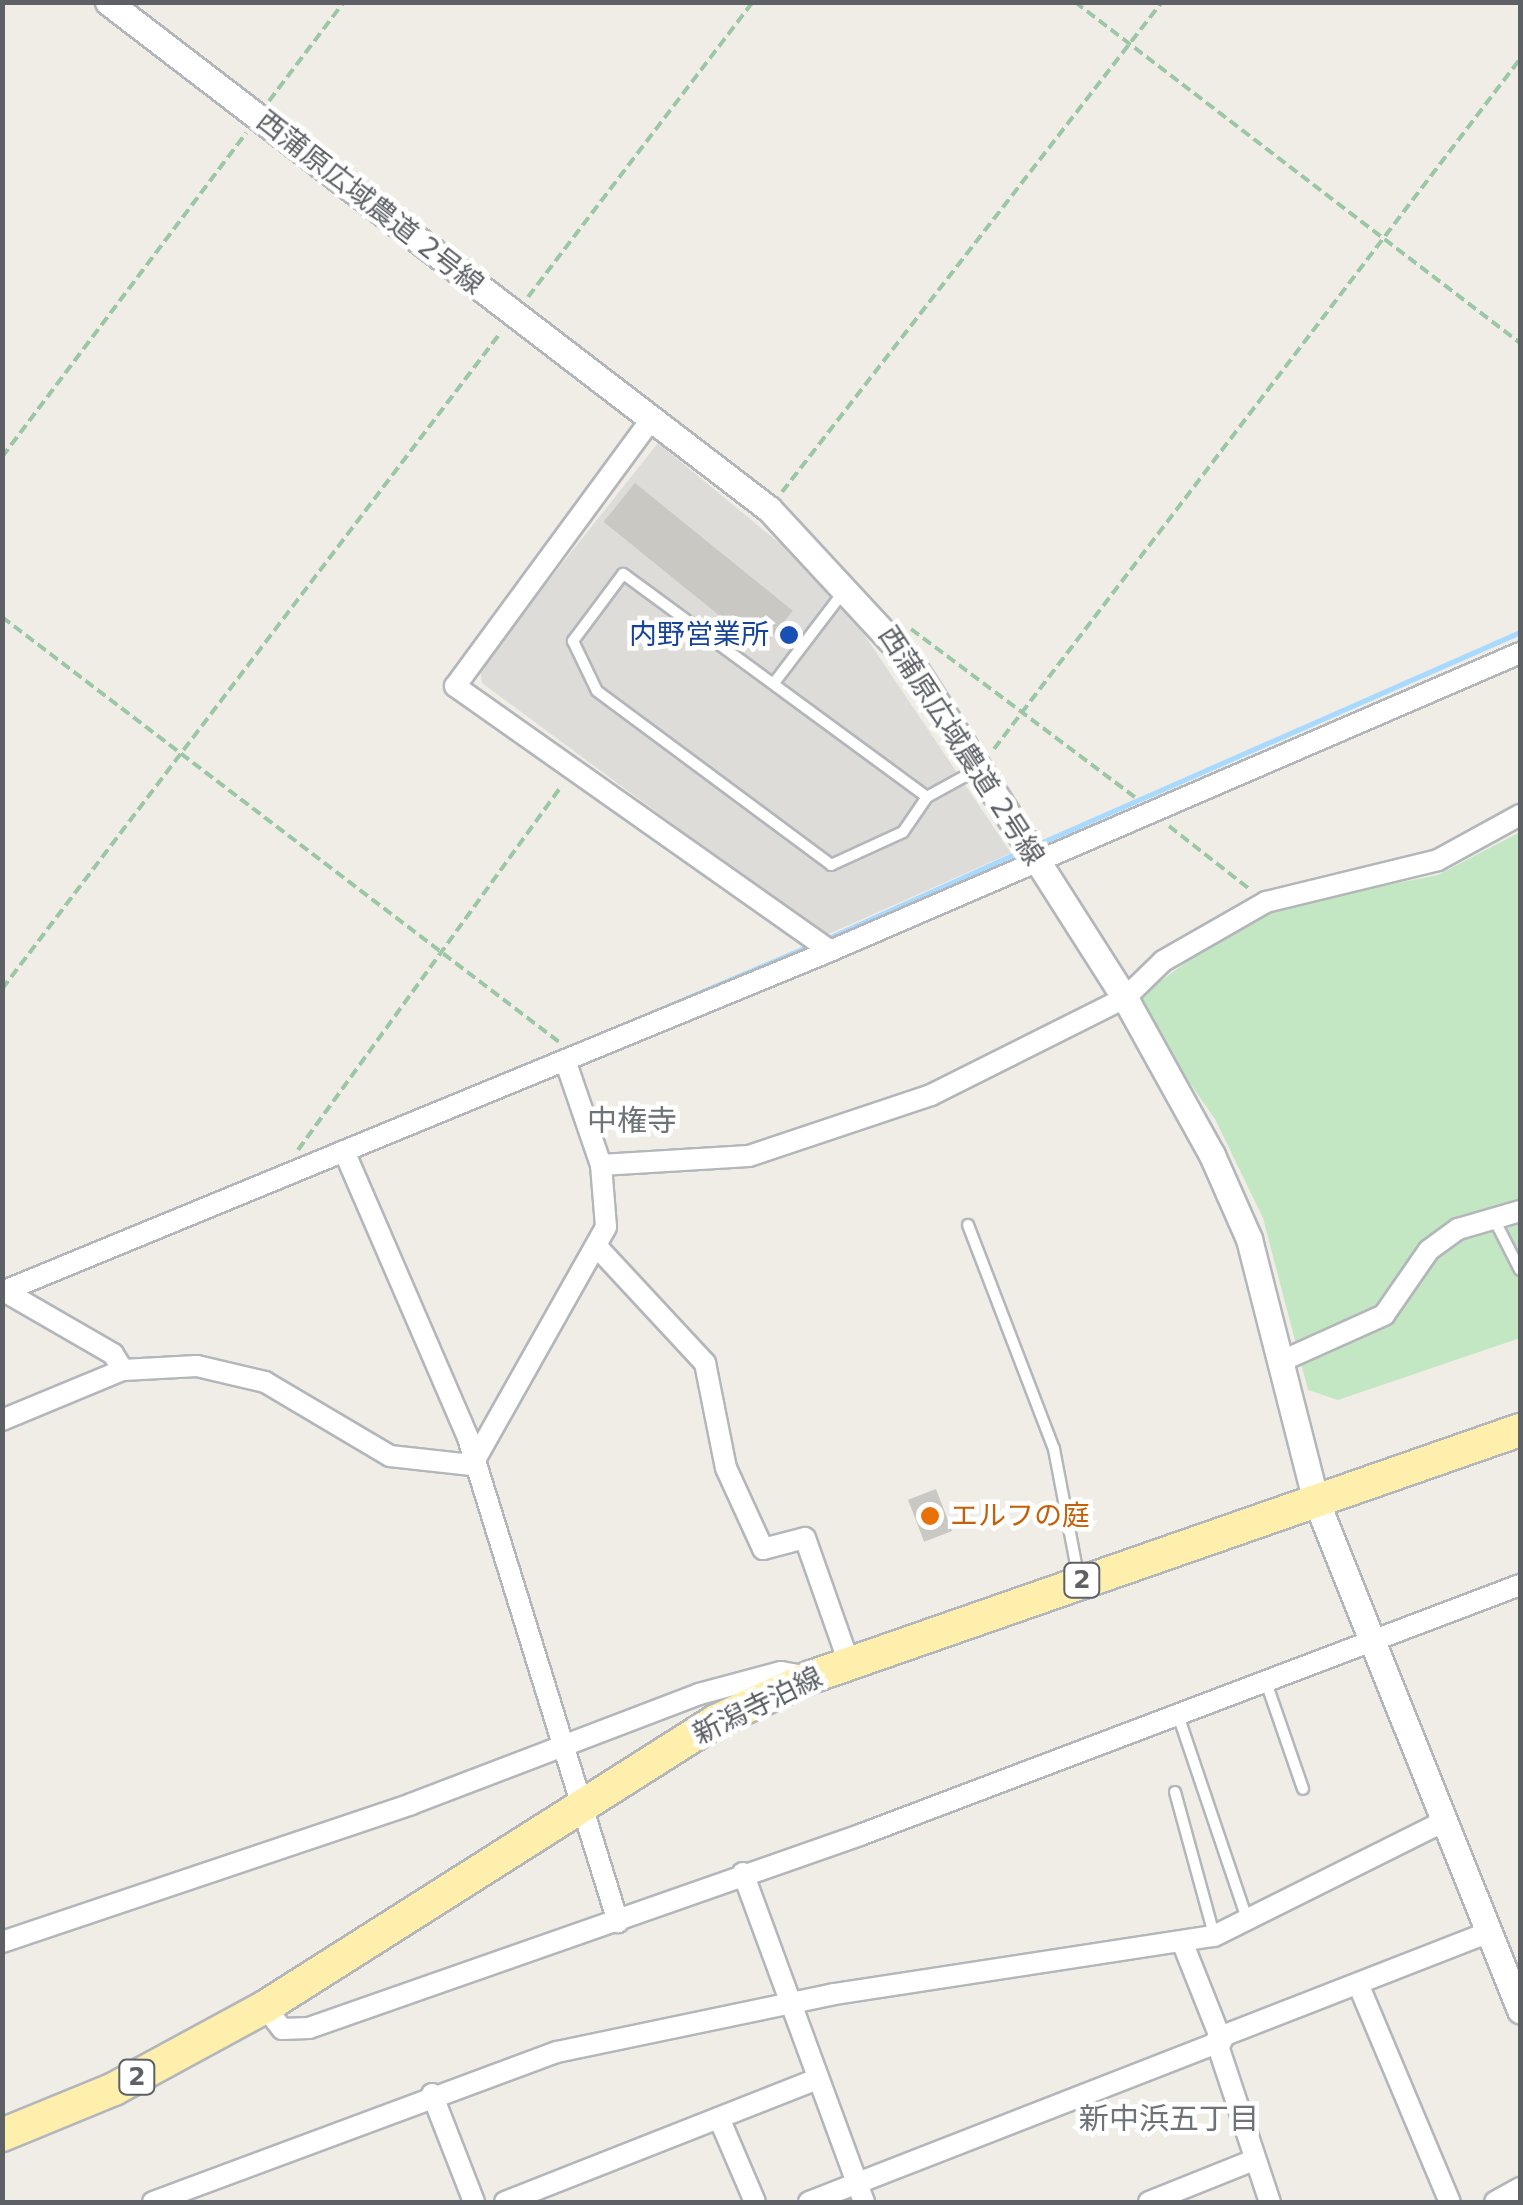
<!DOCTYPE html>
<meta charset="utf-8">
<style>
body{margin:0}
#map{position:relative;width:1523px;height:2205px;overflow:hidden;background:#efede6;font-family:"DejaVu Sans","Noto Sans JP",sans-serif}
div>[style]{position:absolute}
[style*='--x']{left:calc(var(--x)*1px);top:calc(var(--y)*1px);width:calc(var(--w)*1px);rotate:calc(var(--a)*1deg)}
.industrial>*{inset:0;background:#dedcd8}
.green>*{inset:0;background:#c3e7c2}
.stream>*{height:5px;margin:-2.5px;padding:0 2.5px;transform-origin:2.5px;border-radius:2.5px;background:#a7dafe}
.building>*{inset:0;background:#cac8c3;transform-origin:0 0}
.path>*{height:4px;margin-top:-2px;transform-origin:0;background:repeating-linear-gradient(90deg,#9cc7a6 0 10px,transparent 0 15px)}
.roads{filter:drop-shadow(2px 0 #b3b6ba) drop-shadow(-2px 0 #b3b6ba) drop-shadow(0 2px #b3b6ba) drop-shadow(0 -2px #b3b6ba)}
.service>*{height:10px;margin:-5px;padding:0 5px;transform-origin:5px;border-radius:5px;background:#fff}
.minor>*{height:20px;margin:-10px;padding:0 10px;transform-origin:10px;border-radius:10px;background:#fff}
.tertiary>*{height:25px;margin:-12.5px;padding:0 12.5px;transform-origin:12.5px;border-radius:12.5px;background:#fff}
.primary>*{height:32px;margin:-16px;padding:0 16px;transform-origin:16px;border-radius:16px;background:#feefac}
.dots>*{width:28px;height:28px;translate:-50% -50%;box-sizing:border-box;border:5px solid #fff;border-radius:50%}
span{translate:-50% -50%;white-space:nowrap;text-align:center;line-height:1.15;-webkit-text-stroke:9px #fff;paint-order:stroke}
.shield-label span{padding:2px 8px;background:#fff;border:2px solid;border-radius:8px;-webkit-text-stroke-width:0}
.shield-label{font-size:25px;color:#5d6166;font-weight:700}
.street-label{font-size:28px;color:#5d6166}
.transit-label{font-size:28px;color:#164399}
.right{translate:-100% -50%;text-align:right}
.food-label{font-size:28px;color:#c56008}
.left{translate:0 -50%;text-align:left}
.neighbourhood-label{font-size:30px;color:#6e7378}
.frame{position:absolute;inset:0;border:5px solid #5d6166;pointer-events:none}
</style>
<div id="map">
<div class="industrial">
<div style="clip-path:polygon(658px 443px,801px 561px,851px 615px,1011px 853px,824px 936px,482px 683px,480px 667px)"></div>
</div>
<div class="green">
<div style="clip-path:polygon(1520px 832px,1520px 1338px,1338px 1400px,1308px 1390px,1263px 1218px,1215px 1119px,1133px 1002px,1253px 912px,1438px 875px)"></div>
</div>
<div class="stream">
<div style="--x:1038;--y:844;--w:527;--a:-23.74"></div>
<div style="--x:824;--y:940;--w:218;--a:-24.3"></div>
<div style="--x:607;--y:1032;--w:220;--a:-23.1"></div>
<div style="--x:261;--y:1175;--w:299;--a:-22.4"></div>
<div style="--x:2;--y:1281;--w:89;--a:-22.5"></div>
</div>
<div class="building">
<div style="left:635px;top:483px;width:203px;height:50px;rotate:39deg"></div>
<div style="left:936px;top:1489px;width:45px;height:30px;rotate:69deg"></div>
</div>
<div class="path">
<div style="--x:1075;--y:2;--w:561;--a:37.46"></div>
<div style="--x:269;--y:101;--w:124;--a:-52.9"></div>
<div style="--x:528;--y:297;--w:371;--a:-52.7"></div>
<div style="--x:2;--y:457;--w:406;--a:-53"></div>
<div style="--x:782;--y:492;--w:620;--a:-52.21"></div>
<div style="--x:2;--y:617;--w:701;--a:37.34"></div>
<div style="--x:911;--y:629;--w:280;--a:36.9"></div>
<div style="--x:994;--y:749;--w:868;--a:-52.68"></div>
<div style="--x:1169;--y:826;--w:105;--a:38.1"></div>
<div style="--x:2;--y:989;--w:825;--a:-52.78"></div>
<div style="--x:298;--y:1150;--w:450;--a:-54.1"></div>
</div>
<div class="roads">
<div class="service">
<div style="--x:774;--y:683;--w:116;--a:-52.7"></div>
<div style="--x:927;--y:797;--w:377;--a:-143.7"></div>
<div style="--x:623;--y:574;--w:84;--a:126.7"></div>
<div style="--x:573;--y:641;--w:55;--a:64.4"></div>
<div style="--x:597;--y:691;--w:292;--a:36.6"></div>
<div style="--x:831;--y:865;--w:79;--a:-24.6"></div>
<div style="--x:903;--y:832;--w:42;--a:-55.6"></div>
<div style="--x:927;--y:797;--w:58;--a:-28.8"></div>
<div style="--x:1494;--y:1219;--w:57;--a:63"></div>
<div style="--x:968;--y:1225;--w:240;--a:69"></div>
<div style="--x:1054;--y:1449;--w:133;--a:79.2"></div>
<div style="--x:1266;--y:1682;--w:113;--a:70.9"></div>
<div style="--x:1178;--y:1715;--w:219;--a:71.3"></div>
<div style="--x:1175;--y:1792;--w:148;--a:74.7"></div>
</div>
<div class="minor">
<div style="--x:650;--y:421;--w:329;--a:126.3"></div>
<div style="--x:455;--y:686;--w:459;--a:35.2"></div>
<div style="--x:344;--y:1151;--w:313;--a:66.6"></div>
<div style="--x:468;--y:1438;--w:507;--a:72.78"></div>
<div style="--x:601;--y:1165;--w:148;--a:-3.5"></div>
<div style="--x:749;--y:1156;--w:192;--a:-18.5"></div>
<div style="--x:931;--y:1095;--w:217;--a:-26.6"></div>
<div style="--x:1125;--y:998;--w:53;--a:-44.2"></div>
<div style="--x:1163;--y:961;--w:119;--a:-29.8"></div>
<div style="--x:1266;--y:902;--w:177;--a:-13.7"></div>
<div style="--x:1438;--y:860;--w:94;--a:-28.8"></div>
<div style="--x:599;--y:1249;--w:156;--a:47.1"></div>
<div style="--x:705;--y:1363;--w:107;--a:78.7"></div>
<div style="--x:726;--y:1468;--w:89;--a:65.4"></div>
<div style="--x:763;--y:1549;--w:43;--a:-14.7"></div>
<div style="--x:805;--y:1538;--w:133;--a:70.6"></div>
<div style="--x:4;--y:1291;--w:126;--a:30"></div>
<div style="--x:113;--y:1354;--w:19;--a:58"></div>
<div style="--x:2;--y:1292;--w:895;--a:-22.38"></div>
<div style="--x:830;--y:951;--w:752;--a:-23.36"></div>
<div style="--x:1284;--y:1360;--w:110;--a:-24.2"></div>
<div style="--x:1384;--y:1315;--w:79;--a:-55.3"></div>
<div style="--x:1429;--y:1250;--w:36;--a:-36"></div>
<div style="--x:1458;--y:1229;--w:65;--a:-16.2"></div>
<div style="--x:2;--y:1420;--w:131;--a:-22.5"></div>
<div style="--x:123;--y:1370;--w:74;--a:-3.1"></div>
<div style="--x:197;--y:1366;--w:70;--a:13.2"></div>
<div style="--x:265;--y:1382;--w:145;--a:30.6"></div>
<div style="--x:390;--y:1456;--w:82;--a:6.3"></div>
<div style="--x:472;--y:1465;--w:273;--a:-60.6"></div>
<div style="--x:606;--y:1227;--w:62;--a:-94.6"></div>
<div style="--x:601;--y:1165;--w:111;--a:-108.9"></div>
<div style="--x:743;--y:1873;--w:351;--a:69.8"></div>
<div style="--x:2;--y:1942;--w:432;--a:-18.6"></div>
<div style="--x:411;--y:1804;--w:308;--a:-20.9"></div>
<div style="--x:699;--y:1694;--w:85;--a:-15"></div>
<div style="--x:781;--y:1672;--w:28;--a:10"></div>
<div style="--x:1183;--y:1944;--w:100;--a:68.3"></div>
<div style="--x:1220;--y:2037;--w:287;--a:-21.3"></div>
<div style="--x:1359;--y:1986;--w:234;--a:67.2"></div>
<div style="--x:265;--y:2007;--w:28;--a:52"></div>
<div style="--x:282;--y:2029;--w:27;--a:-2"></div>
<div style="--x:309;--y:2028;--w:584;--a:-19.3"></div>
<div style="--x:860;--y:1835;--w:706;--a:-20.75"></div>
<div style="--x:432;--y:2094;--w:116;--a:68.7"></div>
<div style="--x:719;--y:2118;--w:91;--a:66.8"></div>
<div style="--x:153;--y:2202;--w:431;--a:-20.4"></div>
<div style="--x:557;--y:2052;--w:283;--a:-11.8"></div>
<div style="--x:834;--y:1994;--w:384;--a:-8.7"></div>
<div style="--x:1214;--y:1936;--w:251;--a:-26.5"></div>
<div style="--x:505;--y:2202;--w:336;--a:-21.5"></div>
<div style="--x:809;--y:2202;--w:438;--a:-21.3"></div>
<div style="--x:1217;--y:2043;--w:168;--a:71.6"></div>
<div style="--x:1149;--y:2202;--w:113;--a:-21.8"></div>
<div style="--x:1495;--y:2202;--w:29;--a:-29"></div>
</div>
<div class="tertiary">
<div style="--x:108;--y:2;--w:833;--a:37.49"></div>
<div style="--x:769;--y:509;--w:207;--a:47.2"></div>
<div style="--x:910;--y:661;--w:400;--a:57.5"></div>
<div style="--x:1125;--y:998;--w:179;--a:61"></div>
<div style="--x:1212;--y:1155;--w:92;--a:66.2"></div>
<div style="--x:1249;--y:1239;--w:267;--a:75.7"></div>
<div style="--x:1315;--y:1498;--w:552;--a:68.18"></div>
<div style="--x:1217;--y:2043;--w:7;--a:-63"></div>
</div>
<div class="primary">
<div style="--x:2;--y:2135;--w:121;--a:-22.3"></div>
<div style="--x:114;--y:2089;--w:172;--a:-28.5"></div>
<div style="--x:265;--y:2007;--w:534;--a:-32.38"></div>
<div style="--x:716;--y:1721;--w:105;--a:-24.9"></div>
<div style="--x:811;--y:1677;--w:751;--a:-19.21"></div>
</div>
</div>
<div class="dots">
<div style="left:789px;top:635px;background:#1a4fb4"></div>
<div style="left:930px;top:1516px;background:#e8710a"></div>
</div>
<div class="shield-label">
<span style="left:1082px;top:1580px">2</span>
<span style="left:137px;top:2077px">2</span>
</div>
<div class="street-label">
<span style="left:370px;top:203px;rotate:38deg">西蒲原広域農道 2号線</span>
<span style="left:961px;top:746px;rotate:57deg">西蒲原広域農道 2号線</span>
<span style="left:758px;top:1706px;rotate:-26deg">新潟寺泊線</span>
</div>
<div class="transit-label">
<span class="right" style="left:769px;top:635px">内野営業所</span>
</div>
<div class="food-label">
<span class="left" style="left:950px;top:1516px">エルフの庭</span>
</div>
<div class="neighbourhood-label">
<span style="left:632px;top:1121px">中権寺</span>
<span style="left:1169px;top:2119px">新中浜五丁目</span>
</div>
<div class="frame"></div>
</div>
